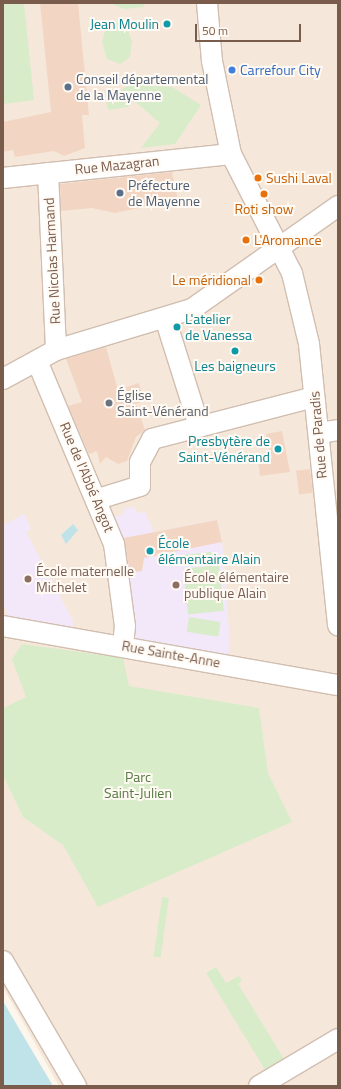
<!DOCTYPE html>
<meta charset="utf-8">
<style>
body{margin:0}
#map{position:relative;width:341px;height:1089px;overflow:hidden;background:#fdf6ec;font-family:"Titillium Web",sans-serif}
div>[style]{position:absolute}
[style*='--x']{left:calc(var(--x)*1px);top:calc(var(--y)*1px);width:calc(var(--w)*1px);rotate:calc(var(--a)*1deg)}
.residential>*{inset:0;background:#f5e8da}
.education>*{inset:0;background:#f3e8fa}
.green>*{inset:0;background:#d8ecc9;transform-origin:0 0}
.water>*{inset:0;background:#bfe3e8}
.building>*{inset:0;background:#f3d5c3;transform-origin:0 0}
.roads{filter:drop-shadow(1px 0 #d1beb0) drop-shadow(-1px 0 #d1beb0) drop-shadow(0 1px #d1beb0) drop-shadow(0 -1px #d1beb0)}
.minor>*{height:20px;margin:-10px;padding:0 10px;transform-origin:10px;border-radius:10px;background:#fff}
.dots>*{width:11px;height:11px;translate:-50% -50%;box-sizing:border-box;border:2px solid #fffaf3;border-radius:50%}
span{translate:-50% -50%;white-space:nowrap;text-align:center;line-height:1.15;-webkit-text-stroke:4px #fffaf3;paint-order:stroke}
.culture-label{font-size:14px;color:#0d838f}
.right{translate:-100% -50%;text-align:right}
.left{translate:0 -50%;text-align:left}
.shop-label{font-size:14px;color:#366cbe}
.service-label{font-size:14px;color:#4e5e75}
.street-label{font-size:14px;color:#7a5c4d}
.food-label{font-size:14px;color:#c56008}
.worship-label{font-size:14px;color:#5b616d}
.education-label{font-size:14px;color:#785e54}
.park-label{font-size:14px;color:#537a41}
.frame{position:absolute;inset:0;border:4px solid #7a5c4d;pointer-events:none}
.scale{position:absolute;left:195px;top:24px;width:106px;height:18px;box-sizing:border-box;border:2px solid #7a5c4d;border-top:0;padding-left:5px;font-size:12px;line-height:14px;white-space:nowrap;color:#7a5c4d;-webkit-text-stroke:3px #fffaf3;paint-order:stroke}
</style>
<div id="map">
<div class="residential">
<div style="clip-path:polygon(3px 3px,338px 3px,338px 1086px,59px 1086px,3px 987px)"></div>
</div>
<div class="education">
<div style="clip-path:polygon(133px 507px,138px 513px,145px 512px,154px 532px,217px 520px,223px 550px,230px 643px,228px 656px,132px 640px,111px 517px,123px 515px,125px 508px)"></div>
<div style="clip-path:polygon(24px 514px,31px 529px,26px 532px,73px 621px,72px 630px,10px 619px,3px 604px,3px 525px)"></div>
</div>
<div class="green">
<div style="clip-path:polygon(3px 3px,24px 3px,34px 100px,3px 104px)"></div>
<div style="clip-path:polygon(110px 3px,144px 3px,144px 7px,124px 9px)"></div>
<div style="clip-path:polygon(119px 22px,127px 28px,132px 41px,130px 57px,120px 64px,107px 59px,102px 42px,106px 27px)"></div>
<div style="clip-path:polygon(129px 85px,172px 87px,201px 105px,175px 144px,141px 148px,160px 123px,133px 100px,128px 107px,108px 110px,106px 100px)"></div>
<div style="left:211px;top:552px;width:10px;height:29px;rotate:84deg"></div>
<div style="left:219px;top:565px;width:46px;height:36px;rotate:84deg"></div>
<div style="left:189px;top:617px;width:32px;height:15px;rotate:9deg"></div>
<div style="clip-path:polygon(22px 644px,123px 658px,129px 686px,259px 708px,268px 773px,292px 822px,98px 907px,63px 845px,23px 817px,3px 775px,3px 708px,26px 697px,12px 659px)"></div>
<div style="left:162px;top:897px;width:7px;height:60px;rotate:8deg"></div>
<div style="clip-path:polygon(216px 967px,226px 983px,239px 976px,242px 981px,238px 984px,286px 1062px,267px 1073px,206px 973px)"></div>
</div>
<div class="water">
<div style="clip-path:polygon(73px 524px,78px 530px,66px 544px,61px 535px)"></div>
<div style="clip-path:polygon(3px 1001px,21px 1032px,53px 1086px,3px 1086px)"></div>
</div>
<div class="building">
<div style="clip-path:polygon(40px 3px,78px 3px,89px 115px,82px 115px,85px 148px,64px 156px,54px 151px,15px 157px,13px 150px,3px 152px,3px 122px,51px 112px)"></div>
<div style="clip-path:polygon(172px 172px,178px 200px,115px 213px,92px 208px,61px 211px,60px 184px)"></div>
<div style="clip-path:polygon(106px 347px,118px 390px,139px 383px,144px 401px,136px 404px,145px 430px,136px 437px,127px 461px,118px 464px,106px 457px,100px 464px,97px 451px,89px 454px,68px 406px,82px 402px,66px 359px)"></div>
<div style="clip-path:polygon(282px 431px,290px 472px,260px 476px,258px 460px,272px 458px,266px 434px)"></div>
<div style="left:310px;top:469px;width:24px;height:14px;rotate:83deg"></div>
<div style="clip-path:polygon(217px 520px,222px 542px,144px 558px,142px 571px,130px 573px,124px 538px)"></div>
</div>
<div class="roads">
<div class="minor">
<div style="--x:207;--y:3;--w:58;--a:85.1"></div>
<div style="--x:212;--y:61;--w:95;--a:78.5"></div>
<div style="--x:231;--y:154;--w:134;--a:62.9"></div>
<div style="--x:292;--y:273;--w:73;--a:76.5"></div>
<div style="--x:309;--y:344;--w:283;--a:84.1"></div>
<div style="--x:48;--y:173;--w:177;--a:87.4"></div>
<div style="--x:3;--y:178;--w:229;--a:-6"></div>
<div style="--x:165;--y:318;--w:113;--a:72.5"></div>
<div style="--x:37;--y:361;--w:199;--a:67.2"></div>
<div style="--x:114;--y:544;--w:83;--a:82.4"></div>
<div style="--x:125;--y:626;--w:19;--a:96"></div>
<div style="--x:3;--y:379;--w:60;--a:-28.7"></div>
<div style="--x:56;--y:350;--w:142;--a:-16.8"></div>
<div style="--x:192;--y:309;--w:179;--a:-35.2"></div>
<div style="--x:319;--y:433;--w:19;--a:-9"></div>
<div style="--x:98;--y:499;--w:44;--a:-17.2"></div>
<div style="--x:140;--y:486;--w:24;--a:-90"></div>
<div style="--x:140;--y:462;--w:26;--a:-62"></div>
<div style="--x:152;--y:439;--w:167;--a:-14.5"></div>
<div style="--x:3;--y:626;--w:340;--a:10"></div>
<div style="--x:3;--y:961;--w:145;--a:59.7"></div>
<div style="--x:259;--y:1086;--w:92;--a:-30.7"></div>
</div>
</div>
<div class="dots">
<div style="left:167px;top:24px;background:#0f9aa8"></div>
<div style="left:232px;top:70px;background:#3f7fe0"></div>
<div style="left:68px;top:87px;background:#5c6f8a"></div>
<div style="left:258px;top:178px;background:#e8710a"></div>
<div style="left:120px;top:193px;background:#5c6f8a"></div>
<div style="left:264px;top:194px;background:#e8710a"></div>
<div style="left:246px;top:240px;background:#e8710a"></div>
<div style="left:259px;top:280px;background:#e8710a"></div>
<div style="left:177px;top:327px;background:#0f9aa8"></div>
<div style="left:235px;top:351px;background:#0f9aa8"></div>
<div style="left:109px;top:403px;background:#6b7280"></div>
<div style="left:278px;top:449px;background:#0f9aa8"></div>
<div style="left:150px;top:551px;background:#0f9aa8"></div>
<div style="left:28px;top:579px;background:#8d6e63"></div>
<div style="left:176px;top:585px;background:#8d6e63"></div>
</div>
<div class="culture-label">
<span class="right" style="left:159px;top:24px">Jean Moulin</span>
<span class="left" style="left:185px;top:327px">L'atelier<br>de Vanessa</span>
<span style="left:235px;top:366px">Les baigneurs</span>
<span class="right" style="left:270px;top:449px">Presbytère de<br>Saint-Vénérand</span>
<span class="left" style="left:158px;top:551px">École<br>élémentaire Alain</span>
</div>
<div class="shop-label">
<span class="left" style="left:240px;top:70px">Carrefour City</span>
</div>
<div class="service-label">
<span class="left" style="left:76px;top:87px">Conseil départemental<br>de la Mayenne</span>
<span class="left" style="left:128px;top:193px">Préfecture<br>de Mayenne</span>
</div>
<div class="street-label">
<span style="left:117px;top:165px;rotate:-6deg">Rue Mazagran</span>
<span style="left:52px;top:261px;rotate:-93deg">Rue Nicolas Harmand</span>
<span style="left:318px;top:435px;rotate:-95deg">Rue de Paradis</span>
<span style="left:87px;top:477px;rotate:67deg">Rue de l'Abbé Angot</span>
<span style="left:171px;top:654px;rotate:10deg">Rue Sainte-Anne</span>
</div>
<div class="food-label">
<span class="left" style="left:266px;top:178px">Sushi Laval</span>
<span style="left:264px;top:209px">Roti show</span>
<span class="left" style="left:254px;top:240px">L'Aromance</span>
<span class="right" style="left:251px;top:280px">Le méridional</span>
</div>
<div class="worship-label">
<span class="left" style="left:117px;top:403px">Église<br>Saint-Vénérand</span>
</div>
<div class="education-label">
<span class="left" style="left:36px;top:579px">École maternelle<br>Michelet</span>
<span class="left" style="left:184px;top:585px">École élémentaire<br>publique Alain</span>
</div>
<div class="park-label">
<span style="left:138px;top:785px">Parc<br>Saint-Julien</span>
</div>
<div class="frame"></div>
<div class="scale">50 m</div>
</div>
